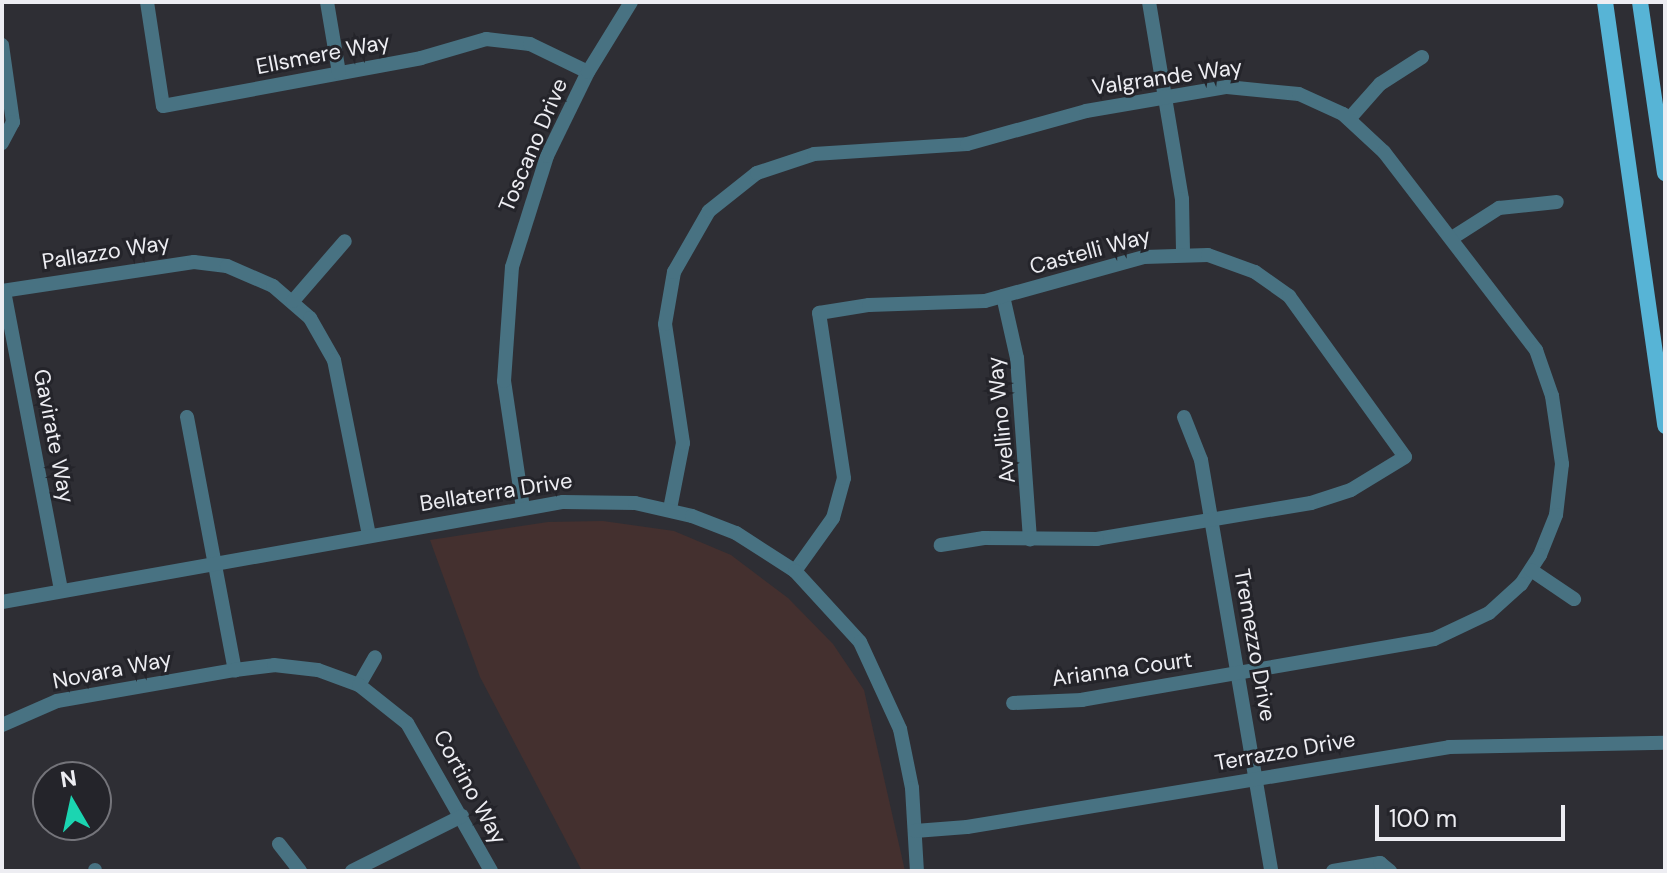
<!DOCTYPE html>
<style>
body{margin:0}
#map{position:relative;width:1667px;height:873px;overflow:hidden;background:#2e2e34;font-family:"DM Sans",sans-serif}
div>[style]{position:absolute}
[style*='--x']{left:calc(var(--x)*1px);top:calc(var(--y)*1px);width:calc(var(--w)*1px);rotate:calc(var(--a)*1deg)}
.education>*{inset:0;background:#44302f}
.minor>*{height:14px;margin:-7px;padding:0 7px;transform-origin:7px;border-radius:7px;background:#487282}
.major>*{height:16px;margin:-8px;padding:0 8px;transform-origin:8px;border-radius:8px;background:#57b4d6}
span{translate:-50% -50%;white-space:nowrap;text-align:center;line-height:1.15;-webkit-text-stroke:6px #24242a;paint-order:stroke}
.street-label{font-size:22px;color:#ededf2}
.frame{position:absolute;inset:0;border:4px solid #ededf2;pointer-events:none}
.north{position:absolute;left:32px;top:761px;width:80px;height:80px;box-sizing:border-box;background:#24242a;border:2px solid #74747a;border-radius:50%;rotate:351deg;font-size:22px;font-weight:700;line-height:32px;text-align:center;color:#ededf2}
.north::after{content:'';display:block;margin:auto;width:28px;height:36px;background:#1bd5b1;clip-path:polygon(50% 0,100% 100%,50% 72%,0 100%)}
.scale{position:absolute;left:1375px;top:805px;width:190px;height:36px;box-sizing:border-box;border:4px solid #ededf2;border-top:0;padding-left:10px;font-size:24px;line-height:28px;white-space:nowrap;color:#ededf2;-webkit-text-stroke:6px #24242a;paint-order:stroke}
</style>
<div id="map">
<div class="education">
<div style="clip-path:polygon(603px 521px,674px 531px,731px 555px,788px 598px,833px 644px,864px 690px,905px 871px,582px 871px,480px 677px,430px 540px,548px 522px)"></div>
</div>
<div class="minor">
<div style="--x:147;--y:2;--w:105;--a:81.3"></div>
<div style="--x:163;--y:106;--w:262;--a:-10.5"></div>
<div style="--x:421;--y:58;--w:68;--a:-16.3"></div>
<div style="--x:486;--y:39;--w:44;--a:6.5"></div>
<div style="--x:530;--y:44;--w:64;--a:25.8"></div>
<div style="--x:327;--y:2;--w:72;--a:80.4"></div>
<div style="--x:1149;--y:2;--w:200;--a:80.5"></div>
<div style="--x:1182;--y:199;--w:54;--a:88.9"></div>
<div style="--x:2;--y:45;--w:78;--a:81.9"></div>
<div style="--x:13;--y:122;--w:24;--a:118"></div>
<div style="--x:1349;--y:119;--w:47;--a:-48.5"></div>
<div style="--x:1380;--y:84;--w:50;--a:-32.7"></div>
<div style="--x:1452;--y:238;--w:56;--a:-32.6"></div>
<div style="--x:1499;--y:208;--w:58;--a:-5.9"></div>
<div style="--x:2;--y:291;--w:194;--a:-8.6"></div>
<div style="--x:194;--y:262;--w:33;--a:7"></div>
<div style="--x:227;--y:266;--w:50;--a:23.5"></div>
<div style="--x:273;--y:286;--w:49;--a:40.9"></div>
<div style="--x:310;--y:318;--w:48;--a:60.3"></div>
<div style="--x:334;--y:360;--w:178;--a:78.7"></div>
<div style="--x:4;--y:291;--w:303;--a:79.2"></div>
<div style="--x:1003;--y:296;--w:64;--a:77.3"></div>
<div style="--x:1017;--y:358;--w:182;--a:85.9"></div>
<div style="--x:293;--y:301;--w:79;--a:-49.1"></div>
<div style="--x:187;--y:417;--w:258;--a:79.3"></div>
<div style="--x:1184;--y:417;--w:46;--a:68.4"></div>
<div style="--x:1201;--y:460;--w:417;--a:80.3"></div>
<div style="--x:523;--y:508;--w:128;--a:-98.5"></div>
<div style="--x:504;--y:381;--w:114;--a:-86"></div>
<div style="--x:512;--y:267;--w:116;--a:-72.5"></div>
<div style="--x:547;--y:156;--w:93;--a:-64"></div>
<div style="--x:588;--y:72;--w:82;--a:-58.4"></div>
<div style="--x:670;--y:509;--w:67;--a:-78.9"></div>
<div style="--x:683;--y:443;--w:120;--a:-98.6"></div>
<div style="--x:665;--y:324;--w:53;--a:-80.2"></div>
<div style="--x:674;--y:272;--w:70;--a:-60.2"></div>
<div style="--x:709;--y:211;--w:61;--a:-38.4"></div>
<div style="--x:757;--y:173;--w:60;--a:-18.4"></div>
<div style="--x:814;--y:154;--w:153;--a:-3.7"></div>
<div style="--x:967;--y:144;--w:123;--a:-15.5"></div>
<div style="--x:1086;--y:111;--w:143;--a:-9.7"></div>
<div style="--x:1227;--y:87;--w:72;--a:5.6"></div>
<div style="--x:1299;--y:94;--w:48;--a:24.4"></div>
<div style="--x:1343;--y:114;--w:56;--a:42.8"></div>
<div style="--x:1384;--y:152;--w:250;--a:52.5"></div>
<div style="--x:1536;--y:350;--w:49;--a:70.8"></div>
<div style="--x:1552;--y:396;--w:69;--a:81.6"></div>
<div style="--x:1562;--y:464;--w:51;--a:96.7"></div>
<div style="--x:1556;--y:515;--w:43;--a:111.8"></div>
<div style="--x:1540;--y:555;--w:35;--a:123"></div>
<div style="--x:1521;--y:584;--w:43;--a:137.8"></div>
<div style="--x:1489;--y:613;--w:61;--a:154.7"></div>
<div style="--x:1434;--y:639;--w:357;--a:170.2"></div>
<div style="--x:1082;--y:700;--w:69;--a:177.5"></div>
<div style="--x:1531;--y:570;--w:52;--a:34"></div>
<div style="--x:795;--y:571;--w:65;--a:-54.4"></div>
<div style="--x:833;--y:518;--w:41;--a:-74.6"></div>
<div style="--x:844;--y:478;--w:167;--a:-98.6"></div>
<div style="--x:819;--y:313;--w:51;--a:-9.1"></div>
<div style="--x:869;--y:305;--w:116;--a:-2"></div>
<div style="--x:985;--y:301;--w:165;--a:-15.5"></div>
<div style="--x:1144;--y:257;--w:64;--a:-1.8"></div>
<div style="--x:1208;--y:255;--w:50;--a:19.9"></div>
<div style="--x:1255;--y:272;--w:42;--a:35.2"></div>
<div style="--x:1289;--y:296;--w:198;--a:54.2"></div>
<div style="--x:1405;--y:457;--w:63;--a:148.6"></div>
<div style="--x:1351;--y:490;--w:42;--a:162"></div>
<div style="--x:1311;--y:503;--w:217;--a:170.5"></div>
<div style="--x:1097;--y:539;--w:113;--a:-179.5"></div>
<div style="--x:984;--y:538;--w:44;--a:170.8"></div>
<div style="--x:2;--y:602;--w:570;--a:-10.11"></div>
<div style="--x:563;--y:502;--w:72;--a:0.8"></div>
<div style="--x:635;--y:503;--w:58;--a:12.8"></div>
<div style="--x:692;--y:516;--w:47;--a:21.1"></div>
<div style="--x:736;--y:533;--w:70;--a:32.8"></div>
<div style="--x:795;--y:571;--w:96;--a:47.5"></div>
<div style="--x:860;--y:642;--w:96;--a:65.3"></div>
<div style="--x:900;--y:729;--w:60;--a:78.5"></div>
<div style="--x:912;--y:788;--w:83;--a:86.6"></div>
<div style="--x:359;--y:685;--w:32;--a:-60"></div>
<div style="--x:2;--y:725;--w:60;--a:-23.6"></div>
<div style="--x:57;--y:701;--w:181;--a:-9.9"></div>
<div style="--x:235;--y:670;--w:39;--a:-7"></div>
<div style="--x:274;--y:665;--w:44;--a:6.5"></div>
<div style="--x:318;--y:670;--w:44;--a:20.1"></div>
<div style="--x:359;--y:685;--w:61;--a:38.4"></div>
<div style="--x:407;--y:723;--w:170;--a:60.4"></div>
<div style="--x:915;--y:831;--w:52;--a:-4.4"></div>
<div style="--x:967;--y:827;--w:489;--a:-9.4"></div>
<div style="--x:1449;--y:747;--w:216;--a:-1.1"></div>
<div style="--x:279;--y:844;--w:34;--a:52"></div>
<div style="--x:95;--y:871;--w:1;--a:-90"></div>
<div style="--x:352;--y:871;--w:123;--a:-26.6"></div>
<div style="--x:1333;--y:871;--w:48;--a:-9.7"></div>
<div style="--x:1380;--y:863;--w:13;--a:39"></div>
</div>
<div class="major">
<div style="--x:1605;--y:2;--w:428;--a:81.9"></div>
<div style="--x:1640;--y:2;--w:173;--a:81.7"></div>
</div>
<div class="street-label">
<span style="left:323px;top:54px;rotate:-11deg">Ellsmere Way</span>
<span style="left:1167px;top:77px;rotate:-8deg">Valgrande Way</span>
<span style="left:533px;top:145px;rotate:-67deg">Toscano Drive</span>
<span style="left:1090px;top:251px;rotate:-15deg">Castelli Way</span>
<span style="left:106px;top:252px;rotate:-9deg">Pallazzo Way</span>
<span style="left:1001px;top:420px;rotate:-96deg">Avellino Way</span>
<span style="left:54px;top:436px;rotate:79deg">Gavirate Way</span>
<span style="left:496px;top:492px;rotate:-9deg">Bellaterra Drive</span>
<span style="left:1255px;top:645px;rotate:80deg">Tremezzo Drive</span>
<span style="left:1122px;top:669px;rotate:-8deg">Arianna Court</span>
<span style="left:112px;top:670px;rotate:-11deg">Novara Way</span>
<span style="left:1285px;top:751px;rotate:-10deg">Terrazzo Drive</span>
<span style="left:470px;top:787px;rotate:61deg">Cortino Way</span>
</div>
<div class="frame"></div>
<div class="north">N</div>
<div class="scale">100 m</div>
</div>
